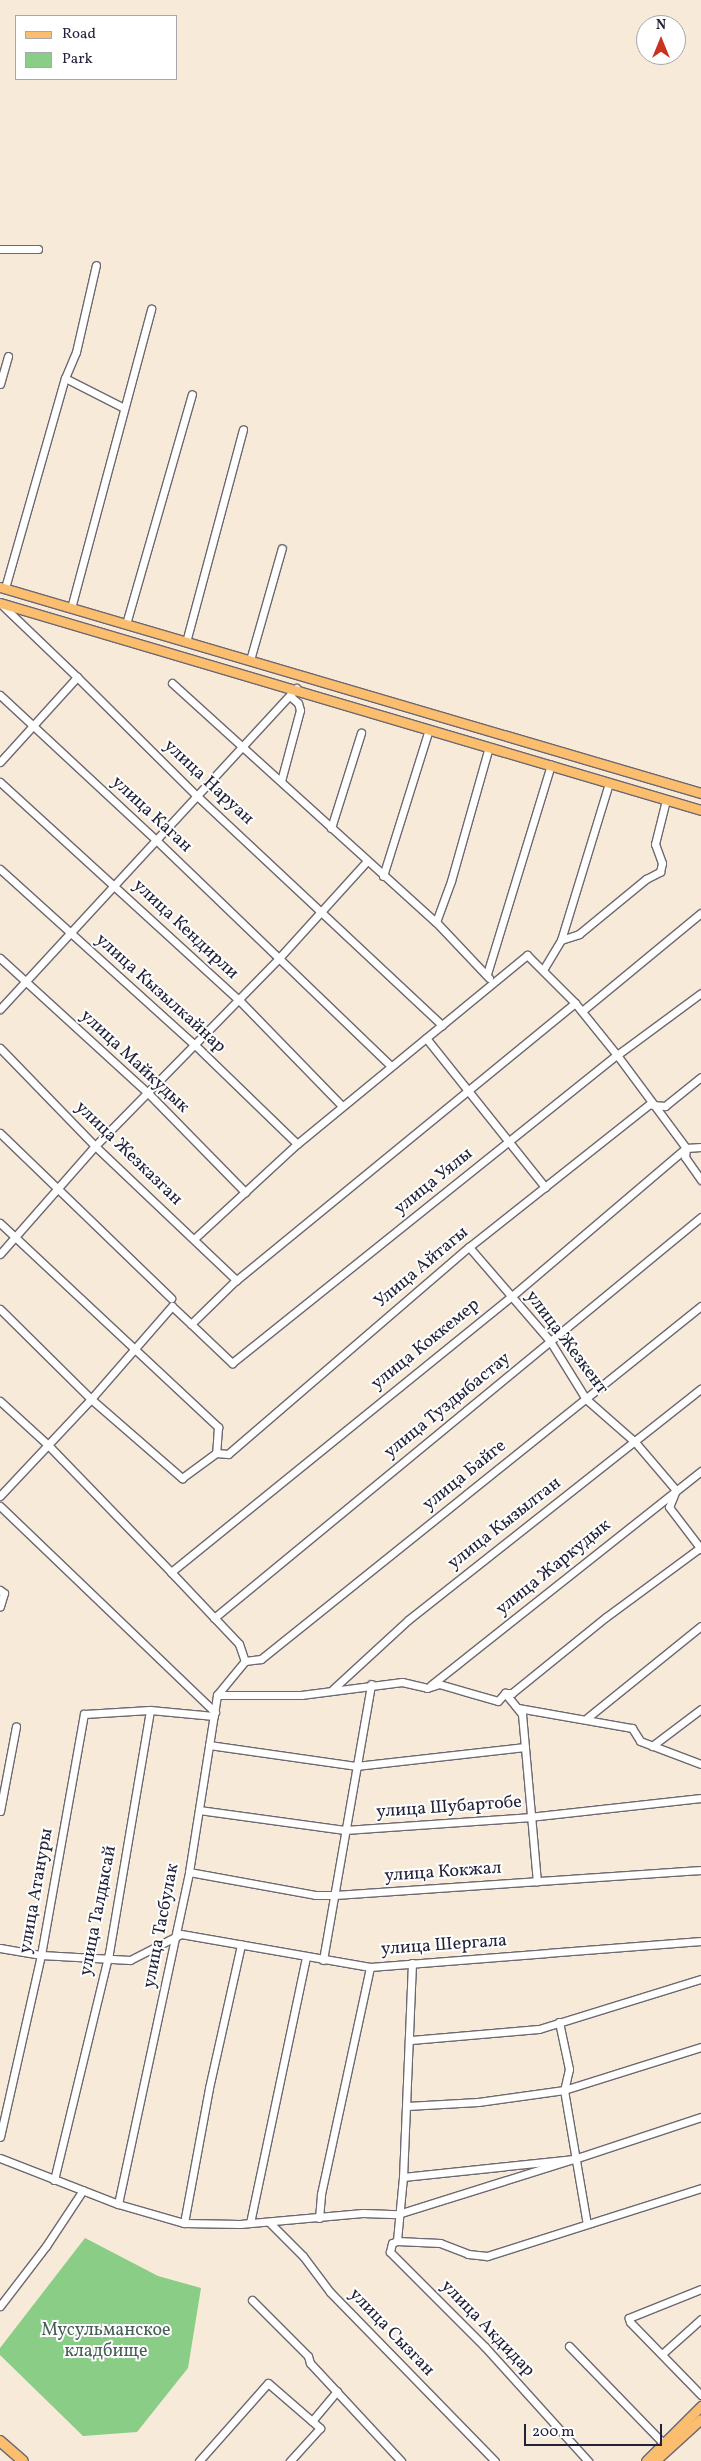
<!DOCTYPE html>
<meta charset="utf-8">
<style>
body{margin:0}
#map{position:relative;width:701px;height:2461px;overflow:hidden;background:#f8ead8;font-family:Vollkorn,serif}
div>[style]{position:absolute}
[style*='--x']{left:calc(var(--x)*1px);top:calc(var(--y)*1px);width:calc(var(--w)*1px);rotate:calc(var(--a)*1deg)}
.green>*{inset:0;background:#8acd86}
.roads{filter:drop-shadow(1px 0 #6d6872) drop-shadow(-1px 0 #6d6872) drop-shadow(0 1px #6d6872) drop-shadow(0 -1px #6d6872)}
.minor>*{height:7px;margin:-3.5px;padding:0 3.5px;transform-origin:3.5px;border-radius:3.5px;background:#fff}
.major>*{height:9px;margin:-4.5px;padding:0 4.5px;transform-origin:4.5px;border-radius:4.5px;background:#fabe6e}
.highway>*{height:10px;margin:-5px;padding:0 5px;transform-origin:5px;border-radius:5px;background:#fabe6e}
span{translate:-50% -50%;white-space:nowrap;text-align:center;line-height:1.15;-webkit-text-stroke:4px #fff;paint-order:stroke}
.street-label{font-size:18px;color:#22223b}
.park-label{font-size:18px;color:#465e55}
.legend{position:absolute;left:15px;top:15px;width:162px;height:65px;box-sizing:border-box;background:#fff;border:1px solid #a7a7b1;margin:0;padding:6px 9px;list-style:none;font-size:15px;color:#22223b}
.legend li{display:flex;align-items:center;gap:10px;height:25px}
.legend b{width:25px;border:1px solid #a7a7b1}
.north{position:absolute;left:636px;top:15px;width:50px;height:50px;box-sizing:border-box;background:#fff;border:1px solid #a7a7b1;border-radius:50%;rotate:0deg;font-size:14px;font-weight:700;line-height:20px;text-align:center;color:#22223b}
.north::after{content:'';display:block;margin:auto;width:18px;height:22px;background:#c8321e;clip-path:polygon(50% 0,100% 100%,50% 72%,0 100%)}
.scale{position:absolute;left:524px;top:2424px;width:138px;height:22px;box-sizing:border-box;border:2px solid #22223b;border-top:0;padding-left:6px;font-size:15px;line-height:18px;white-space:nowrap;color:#22223b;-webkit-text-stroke:4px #fff;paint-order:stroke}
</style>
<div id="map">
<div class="green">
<div style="clip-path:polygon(85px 2238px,158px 2276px,201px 2288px,188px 2368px,137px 2432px,83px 2436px,0 2355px,0 2348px)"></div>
</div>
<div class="roads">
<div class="minor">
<div style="--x:0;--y:249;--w:38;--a:0"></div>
<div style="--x:65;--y:378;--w:66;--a:27"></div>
<div style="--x:0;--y:384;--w:29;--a:-74"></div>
<div style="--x:5;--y:588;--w:218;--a:-74.1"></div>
<div style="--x:65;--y:378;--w:28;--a:-67"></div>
<div style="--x:76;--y:352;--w:89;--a:-77.1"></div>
<div style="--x:71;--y:608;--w:310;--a:-75"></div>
<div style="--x:126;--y:624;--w:239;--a:-74"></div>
<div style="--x:186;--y:642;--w:220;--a:-75"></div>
<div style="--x:250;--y:660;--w:116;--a:-74.1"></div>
<div style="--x:77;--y:677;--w:168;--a:44.8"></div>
<div style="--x:196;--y:795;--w:337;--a:43.1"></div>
<div style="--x:172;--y:683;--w:356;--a:42.2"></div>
<div style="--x:436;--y:922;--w:44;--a:-69.9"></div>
<div style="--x:451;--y:881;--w:139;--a:-74.2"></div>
<div style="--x:0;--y:695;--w:213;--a:42.9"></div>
<div style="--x:156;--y:840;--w:326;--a:43.9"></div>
<div style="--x:0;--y:762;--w:115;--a:-47.8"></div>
<div style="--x:77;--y:677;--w:105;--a:-136.2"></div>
<div style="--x:281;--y:781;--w:73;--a:-75"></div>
<div style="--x:300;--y:710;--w:7;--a:-106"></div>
<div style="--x:298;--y:703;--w:11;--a:-139"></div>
<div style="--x:0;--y:782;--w:323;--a:42.4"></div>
<div style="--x:239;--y:1000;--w:148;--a:45.8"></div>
<div style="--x:331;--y:828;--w:100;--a:-72.5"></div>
<div style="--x:0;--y:869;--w:263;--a:42.1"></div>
<div style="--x:195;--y:1045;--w:142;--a:44.1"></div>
<div style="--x:383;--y:876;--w:154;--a:-72.6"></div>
<div style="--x:436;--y:922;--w:77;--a:46.6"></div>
<div style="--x:561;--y:940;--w:19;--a:-18"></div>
<div style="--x:579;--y:934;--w:87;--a:-39.4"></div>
<div style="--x:646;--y:879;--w:16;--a:-27"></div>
<div style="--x:660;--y:872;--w:9;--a:-77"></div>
<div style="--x:662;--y:863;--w:20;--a:-110"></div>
<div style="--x:655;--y:844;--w:45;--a:-76"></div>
<div style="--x:0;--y:958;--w:200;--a:42.4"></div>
<div style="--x:148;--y:1093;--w:139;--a:45.6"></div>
<div style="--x:543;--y:970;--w:35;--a:-59"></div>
<div style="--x:561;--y:940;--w:164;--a:-73"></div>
<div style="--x:487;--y:974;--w:219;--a:-73"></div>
<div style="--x:575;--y:1003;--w:438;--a:140.7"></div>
<div style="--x:236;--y:1280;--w:63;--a:135.6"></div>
<div style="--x:191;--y:1324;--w:26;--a:-137"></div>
<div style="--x:172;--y:1306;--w:123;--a:131.1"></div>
<div style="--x:91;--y:1399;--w:121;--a:41"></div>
<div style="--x:182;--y:1478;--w:42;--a:-36.3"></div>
<div style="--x:216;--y:1453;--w:12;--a:5"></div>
<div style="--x:228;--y:1454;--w:318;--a:-40.7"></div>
<div style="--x:469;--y:1247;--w:232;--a:-38.4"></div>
<div style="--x:0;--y:1009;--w:437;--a:-47.3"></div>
<div style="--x:582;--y:1011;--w:154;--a:-39.5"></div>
<div style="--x:426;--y:1038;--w:191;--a:51.4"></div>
<div style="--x:0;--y:1048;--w:136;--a:45.9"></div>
<div style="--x:95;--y:1146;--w:195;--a:43.5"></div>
<div style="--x:653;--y:1105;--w:12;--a:5"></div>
<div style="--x:665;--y:1106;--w:46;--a:-38.9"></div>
<div style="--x:0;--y:1133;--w:238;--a:44"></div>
<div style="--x:0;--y:1223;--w:299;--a:43.1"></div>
<div style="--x:218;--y:1427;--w:26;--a:94"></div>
<div style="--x:195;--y:1238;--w:139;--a:-42.7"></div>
<div style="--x:297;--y:1144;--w:298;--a:-39.4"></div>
<div style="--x:527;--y:955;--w:68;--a:45"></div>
<div style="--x:575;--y:1003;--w:67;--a:51.1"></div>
<div style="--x:617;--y:1055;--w:116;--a:53.4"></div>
<div style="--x:686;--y:1148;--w:9;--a:96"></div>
<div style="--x:685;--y:1157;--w:28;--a:55"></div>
<div style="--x:469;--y:1247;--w:124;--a:49.2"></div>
<div style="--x:550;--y:1341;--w:68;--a:58.2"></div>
<div style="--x:586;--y:1399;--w:65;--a:41.3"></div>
<div style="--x:635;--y:1442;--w:63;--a:49.5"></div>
<div style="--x:676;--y:1490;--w:18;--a:112"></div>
<div style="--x:669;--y:1507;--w:53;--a:52.7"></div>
<div style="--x:0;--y:1254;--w:144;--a:-48.7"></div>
<div style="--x:95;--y:1146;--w:263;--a:-45.6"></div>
<div style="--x:279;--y:958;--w:131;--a:-47.8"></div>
<div style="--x:0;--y:1309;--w:128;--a:44.7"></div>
<div style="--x:91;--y:1399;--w:133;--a:133.2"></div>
<div style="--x:191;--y:1324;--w:57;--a:43.6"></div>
<div style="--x:232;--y:1363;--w:493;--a:-38.7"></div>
<div style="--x:617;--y:1055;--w:104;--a:-36.4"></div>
<div style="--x:0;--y:1401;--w:65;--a:42.5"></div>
<div style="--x:48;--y:1445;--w:177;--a:45.9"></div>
<div style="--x:171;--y:1572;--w:99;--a:46.6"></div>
<div style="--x:239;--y:1644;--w:18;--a:71"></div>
<div style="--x:0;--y:1506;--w:298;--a:43.8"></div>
<div style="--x:171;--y:1572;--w:439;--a:-39"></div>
<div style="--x:512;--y:1296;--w:228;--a:-40.4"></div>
<div style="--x:686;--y:1148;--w:15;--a:-4"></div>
<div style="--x:0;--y:1590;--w:5;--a:37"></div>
<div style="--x:4;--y:1593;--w:14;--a:107"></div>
<div style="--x:214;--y:1618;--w:631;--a:-39.47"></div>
<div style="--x:245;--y:1661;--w:16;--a:-7"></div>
<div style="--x:261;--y:1659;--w:564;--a:-38.74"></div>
<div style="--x:431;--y:1685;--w:345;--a:-38.4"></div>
<div style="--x:333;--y:1689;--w:102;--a:-42.6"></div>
<div style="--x:408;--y:1620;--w:373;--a:-38.3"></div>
<div style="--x:505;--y:1693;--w:7;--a:0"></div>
<div style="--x:512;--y:1693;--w:121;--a:-39"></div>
<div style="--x:606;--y:1617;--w:118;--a:-36.4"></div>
<div style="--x:217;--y:1695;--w:84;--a:0"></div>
<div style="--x:301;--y:1695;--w:102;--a:-7.3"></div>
<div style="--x:402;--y:1682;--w:26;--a:13"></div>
<div style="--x:427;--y:1688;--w:13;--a:-18"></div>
<div style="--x:439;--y:1684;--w:61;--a:16.1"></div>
<div style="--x:498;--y:1701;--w:11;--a:-49"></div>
<div style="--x:505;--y:1693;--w:27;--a:51"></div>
<div style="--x:522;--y:1714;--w:168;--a:84.9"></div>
<div style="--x:518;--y:1708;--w:116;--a:10"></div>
<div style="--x:632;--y:1728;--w:15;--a:58"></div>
<div style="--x:640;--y:1741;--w:65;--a:20.7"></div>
<div style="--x:587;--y:1718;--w:146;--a:-38.9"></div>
<div style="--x:209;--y:1745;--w:148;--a:8.1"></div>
<div style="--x:356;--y:1766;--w:170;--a:-6.4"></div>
<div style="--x:652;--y:1746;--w:61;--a:-37.1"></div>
<div style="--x:199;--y:1810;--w:147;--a:7.8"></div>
<div style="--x:345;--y:1830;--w:184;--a:-4"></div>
<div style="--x:529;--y:1817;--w:173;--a:-6.3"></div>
<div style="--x:0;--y:1811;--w:86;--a:-79.3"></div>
<div style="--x:189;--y:1872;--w:128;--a:10.3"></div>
<div style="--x:315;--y:1895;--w:20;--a:0"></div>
<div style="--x:335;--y:1895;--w:367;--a:-3.9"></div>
<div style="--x:0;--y:1948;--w:42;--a:9.7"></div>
<div style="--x:41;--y:1955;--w:89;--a:3.2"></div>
<div style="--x:130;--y:1960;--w:57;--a:-27"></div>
<div style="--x:181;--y:1934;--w:192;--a:9.9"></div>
<div style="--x:370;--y:1967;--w:332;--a:-4.5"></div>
<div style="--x:323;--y:1960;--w:280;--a:-80.1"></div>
<div style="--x:412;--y:1963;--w:214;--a:92.4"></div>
<div style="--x:403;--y:2177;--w:64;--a:95.4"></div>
<div style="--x:397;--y:2241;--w:5;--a:158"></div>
<div style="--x:392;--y:2243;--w:9;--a:103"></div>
<div style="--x:390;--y:2252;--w:134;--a:45"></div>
<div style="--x:485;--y:2347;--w:154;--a:47.9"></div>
<div style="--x:559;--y:2022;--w:48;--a:78"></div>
<div style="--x:569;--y:2069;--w:22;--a:103"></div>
<div style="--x:564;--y:2090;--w:136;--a:80.3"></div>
<div style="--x:411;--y:2040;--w:128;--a:-4.9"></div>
<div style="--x:539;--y:2029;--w:170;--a:-17.2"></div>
<div style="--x:407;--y:2106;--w:71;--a:-3.2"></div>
<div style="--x:478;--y:2102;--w:87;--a:-7.9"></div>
<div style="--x:564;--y:2090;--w:144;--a:-17.4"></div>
<div style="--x:0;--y:2137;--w:187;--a:-77.3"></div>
<div style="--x:41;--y:1955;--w:245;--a:-79.9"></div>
<div style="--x:84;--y:1714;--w:66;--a:-3.5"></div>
<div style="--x:0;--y:2158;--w:127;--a:21.3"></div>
<div style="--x:118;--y:2204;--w:69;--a:16.1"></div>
<div style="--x:184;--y:2223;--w:56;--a:1"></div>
<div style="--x:240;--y:2224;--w:123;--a:-5.1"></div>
<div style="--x:363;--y:2213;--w:35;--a:2"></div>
<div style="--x:398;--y:2214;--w:184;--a:-17.4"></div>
<div style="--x:403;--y:2177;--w:172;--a:-6"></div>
<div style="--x:574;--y:2159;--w:134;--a:-18.3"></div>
<div style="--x:54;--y:2180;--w:234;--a:-76.4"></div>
<div style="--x:109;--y:1953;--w:246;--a:-80.4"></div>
<div style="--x:150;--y:1710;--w:64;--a:5.4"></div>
<div style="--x:118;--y:2204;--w:340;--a:-77.9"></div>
<div style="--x:189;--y:1872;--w:179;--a:-81"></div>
<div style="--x:217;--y:1695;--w:44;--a:-50.5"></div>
<div style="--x:319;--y:2218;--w:24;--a:-85"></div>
<div style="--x:321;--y:2194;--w:232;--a:-77.8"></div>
<div style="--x:269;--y:2222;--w:48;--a:45"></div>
<div style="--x:303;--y:2256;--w:45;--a:53.1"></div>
<div style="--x:330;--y:2292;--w:236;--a:45.7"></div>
<div style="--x:184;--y:2223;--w:137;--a:-79.5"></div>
<div style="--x:209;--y:2088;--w:147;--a:-77.4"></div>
<div style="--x:250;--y:2223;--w:271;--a:-78.1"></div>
<div style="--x:397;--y:2241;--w:43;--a:2.7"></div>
<div style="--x:440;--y:2243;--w:30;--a:21"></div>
<div style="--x:468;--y:2254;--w:19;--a:6"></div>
<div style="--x:487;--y:2256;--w:225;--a:-17.6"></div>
<div style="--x:701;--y:2289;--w:78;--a:158.1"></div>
<div style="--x:629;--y:2318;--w:4;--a:76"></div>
<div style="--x:630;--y:2322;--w:102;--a:45.8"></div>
<div style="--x:252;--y:2300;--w:79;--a:45"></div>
<div style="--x:308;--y:2356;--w:7;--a:74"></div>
<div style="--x:310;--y:2363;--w:134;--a:47.1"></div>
<div style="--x:0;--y:2306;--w:76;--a:-52.5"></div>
<div style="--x:46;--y:2246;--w:67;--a:-56.5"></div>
<div style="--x:569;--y:2346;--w:136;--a:45.9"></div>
<div style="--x:662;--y:2354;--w:52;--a:-41.9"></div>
<div style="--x:312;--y:2421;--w:39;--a:-50"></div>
<div style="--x:199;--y:2461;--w:104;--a:-48.5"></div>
<div style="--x:268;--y:2383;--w:69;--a:40.9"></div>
<div style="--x:320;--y:2428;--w:45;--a:132.3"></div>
</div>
<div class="major">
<div style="--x:0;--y:587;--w:731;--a:16.38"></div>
<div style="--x:0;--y:603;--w:731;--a:16.45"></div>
<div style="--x:646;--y:2461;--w:78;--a:-45"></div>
<div style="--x:655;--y:2461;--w:62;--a:-42.4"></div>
</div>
<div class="highway">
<div style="--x:0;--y:2441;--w:30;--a:41"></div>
</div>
</div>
<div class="street-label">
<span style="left:208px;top:783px;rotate:43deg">улица Наруан</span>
<span style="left:151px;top:815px;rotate:43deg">улица Каган</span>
<span style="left:185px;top:930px;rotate:43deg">улица Кендирли</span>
<span style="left:160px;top:994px;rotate:42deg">улица Кызылкайнар</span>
<span style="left:134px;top:1062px;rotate:43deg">улица Майкудык</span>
<span style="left:128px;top:1154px;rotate:44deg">улица Жезказган</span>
<span style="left:434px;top:1182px;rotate:-39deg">улица Уялы</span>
<span style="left:422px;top:1268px;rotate:-40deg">Улица Айтагы</span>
<span style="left:566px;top:1343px;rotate:53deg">улица Жезкент</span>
<span style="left:426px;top:1345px;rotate:-39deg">улица Коккемер</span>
<span style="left:448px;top:1406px;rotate:-39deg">улица Туздыбастау</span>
<span style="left:465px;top:1476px;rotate:-39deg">улица Байге</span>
<span style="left:505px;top:1524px;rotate:-38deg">улица Кызылтан</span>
<span style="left:554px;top:1568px;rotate:-39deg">улица Жаркудык</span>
<span style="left:449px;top:1808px;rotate:-4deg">улица Шубартобе</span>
<span style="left:443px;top:1873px;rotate:-4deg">улица Кокжал</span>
<span style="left:37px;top:1891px;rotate:-80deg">улица Атануры</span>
<span style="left:99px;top:1911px;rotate:-79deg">улица Талдысай</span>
<span style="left:162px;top:1926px;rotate:-79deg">улица Тасбулак</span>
<span style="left:444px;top:1946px;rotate:-4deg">улица Шергала</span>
<span style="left:487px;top:2329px;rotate:46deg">улица Акдидар</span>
<span style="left:391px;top:2333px;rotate:46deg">улица Сызган</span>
</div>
<div class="park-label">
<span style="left:106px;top:2342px">Мусульманское<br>кладбище</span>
</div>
<ul class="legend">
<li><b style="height:6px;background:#fabe6e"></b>Road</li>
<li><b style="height:14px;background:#8acd86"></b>Park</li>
</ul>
<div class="north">N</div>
<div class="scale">200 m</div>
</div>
